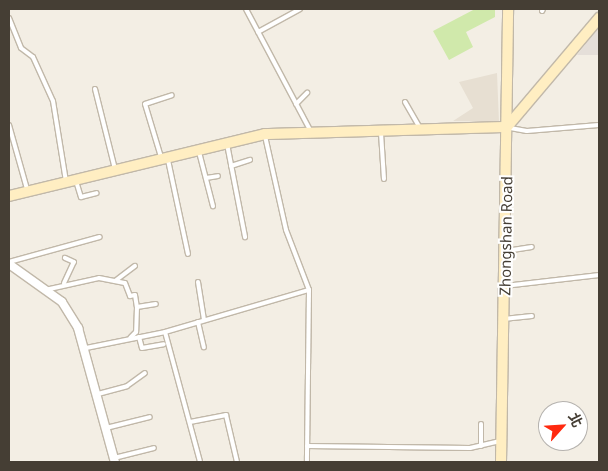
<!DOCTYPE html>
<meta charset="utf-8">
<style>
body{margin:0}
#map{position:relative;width:608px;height:471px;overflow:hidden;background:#f3eee4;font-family:"Noto Sans","Noto Sans TC",sans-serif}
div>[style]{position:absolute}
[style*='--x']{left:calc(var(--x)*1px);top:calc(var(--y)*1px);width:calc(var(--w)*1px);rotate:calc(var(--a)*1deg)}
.residential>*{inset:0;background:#e7dfd2}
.industrial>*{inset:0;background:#e5dfd9}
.green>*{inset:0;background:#d0e9ab}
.roads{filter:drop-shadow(1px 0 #c1b8a9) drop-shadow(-1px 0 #c1b8a9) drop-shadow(0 1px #c1b8a9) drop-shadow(0 -1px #c1b8a9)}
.lane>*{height:4px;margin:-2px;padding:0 2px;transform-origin:2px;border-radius:2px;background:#fff}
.street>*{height:8px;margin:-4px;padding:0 4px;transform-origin:4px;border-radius:4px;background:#fff}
.secondary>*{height:10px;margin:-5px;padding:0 5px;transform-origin:5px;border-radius:5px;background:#ffeec2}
span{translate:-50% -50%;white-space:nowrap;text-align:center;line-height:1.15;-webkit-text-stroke:4px #fff;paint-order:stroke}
.street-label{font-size:15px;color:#453e34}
.frame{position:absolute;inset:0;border:10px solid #453e34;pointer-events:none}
.north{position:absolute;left:538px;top:401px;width:50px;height:50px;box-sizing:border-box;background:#fff;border:1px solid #b5b2ae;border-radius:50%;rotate:64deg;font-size:14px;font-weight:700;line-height:20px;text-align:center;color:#453e34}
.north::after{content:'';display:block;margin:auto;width:18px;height:22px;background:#ff290f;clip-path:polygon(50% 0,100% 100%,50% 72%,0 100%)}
</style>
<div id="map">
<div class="residential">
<div style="clip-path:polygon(497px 73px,499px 122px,453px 121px,473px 108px,459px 82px)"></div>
</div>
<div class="industrial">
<div style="clip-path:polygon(599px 27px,599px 55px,577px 55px)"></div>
</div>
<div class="green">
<div style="clip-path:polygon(475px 9px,495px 9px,495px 17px,466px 32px,473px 47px,449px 60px,433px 31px)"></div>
</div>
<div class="roads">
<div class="lane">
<div style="--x:246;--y:9;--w:139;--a:62.1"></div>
<div style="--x:542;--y:11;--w:2;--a:-63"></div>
<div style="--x:9;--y:18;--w:32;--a:68"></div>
<div style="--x:21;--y:48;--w:15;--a:37"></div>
<div style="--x:33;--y:57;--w:48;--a:65.6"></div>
<div style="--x:53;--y:101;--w:81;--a:80.8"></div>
<div style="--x:258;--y:32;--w:48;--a:-28.7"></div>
<div style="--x:95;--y:89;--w:82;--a:76"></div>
<div style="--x:405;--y:102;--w:30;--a:60"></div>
<div style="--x:296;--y:104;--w:16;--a:-45"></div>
<div style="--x:9;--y:125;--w:66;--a:74.3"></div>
<div style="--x:510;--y:128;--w:17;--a:10"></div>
<div style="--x:527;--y:131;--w:72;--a:-4.8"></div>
<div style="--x:381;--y:133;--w:46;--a:86.3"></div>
<div style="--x:265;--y:136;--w:96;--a:77.4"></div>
<div style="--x:286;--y:230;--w:64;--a:69"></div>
<div style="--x:309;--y:290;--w:172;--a:90.7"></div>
<div style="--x:227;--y:144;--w:95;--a:79"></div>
<div style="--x:199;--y:152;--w:56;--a:75.5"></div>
<div style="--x:161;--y:157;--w:55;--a:-106.8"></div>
<div style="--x:145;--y:104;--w:28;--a:-18"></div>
<div style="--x:168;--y:160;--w:96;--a:78"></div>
<div style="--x:231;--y:166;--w:20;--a:-18"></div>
<div style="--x:206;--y:178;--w:12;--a:-9"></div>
<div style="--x:76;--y:181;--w:17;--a:73"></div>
<div style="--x:81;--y:197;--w:16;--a:-14"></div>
<div style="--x:506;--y:251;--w:26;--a:-9"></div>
<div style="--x:9;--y:262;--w:94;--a:-15.4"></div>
<div style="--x:115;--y:281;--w:25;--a:-37"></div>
<div style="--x:198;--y:282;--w:38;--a:81"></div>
<div style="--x:64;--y:283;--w:23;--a:-65"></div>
<div style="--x:74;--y:262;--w:10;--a:-156"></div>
<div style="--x:505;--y:286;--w:95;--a:-6.7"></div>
<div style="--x:45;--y:290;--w:55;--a:-12.5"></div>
<div style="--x:99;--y:278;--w:26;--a:11"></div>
<div style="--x:125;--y:283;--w:14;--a:69"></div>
<div style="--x:130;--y:296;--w:5;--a:-11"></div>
<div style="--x:135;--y:295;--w:12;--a:81"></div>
<div style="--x:137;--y:307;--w:25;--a:92"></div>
<div style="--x:136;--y:332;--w:8;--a:135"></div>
<div style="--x:137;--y:307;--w:19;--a:-9"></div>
<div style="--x:504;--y:319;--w:28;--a:-6"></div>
<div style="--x:198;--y:322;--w:26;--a:77"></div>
<div style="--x:165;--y:332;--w:135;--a:74.9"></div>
<div style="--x:139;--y:337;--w:11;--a:75"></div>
<div style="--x:142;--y:348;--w:22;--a:-10"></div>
<div style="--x:86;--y:348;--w:81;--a:-11.4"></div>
<div style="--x:165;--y:332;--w:150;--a:-16.3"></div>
<div style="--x:98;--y:394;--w:30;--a:-15"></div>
<div style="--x:127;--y:386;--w:22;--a:-36"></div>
<div style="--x:190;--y:422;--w:37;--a:-11"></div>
<div style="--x:226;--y:415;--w:48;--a:76.8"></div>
<div style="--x:481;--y:424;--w:22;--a:90"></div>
<div style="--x:106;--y:428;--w:45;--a:-14"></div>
<div style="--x:307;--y:446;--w:163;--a:0.7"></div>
<div style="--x:470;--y:448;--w:32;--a:-13"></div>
<div style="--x:114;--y:458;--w:41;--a:-14"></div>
</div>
<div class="street">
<div style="--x:9;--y:264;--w:65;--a:35.6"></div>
<div style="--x:62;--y:302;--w:31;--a:58"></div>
<div style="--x:78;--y:328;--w:139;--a:74.6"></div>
</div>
<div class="secondary">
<div style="--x:9;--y:196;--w:263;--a:-13.6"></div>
<div style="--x:265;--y:134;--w:242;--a:-1.7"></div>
<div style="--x:507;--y:127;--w:143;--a:-49.8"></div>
<div style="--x:501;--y:462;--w:453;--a:-89.1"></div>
</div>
</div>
<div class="street-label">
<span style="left:506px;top:236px;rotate:-89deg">Zhongshan Road</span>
</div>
<div class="frame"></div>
<div class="north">北</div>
</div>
